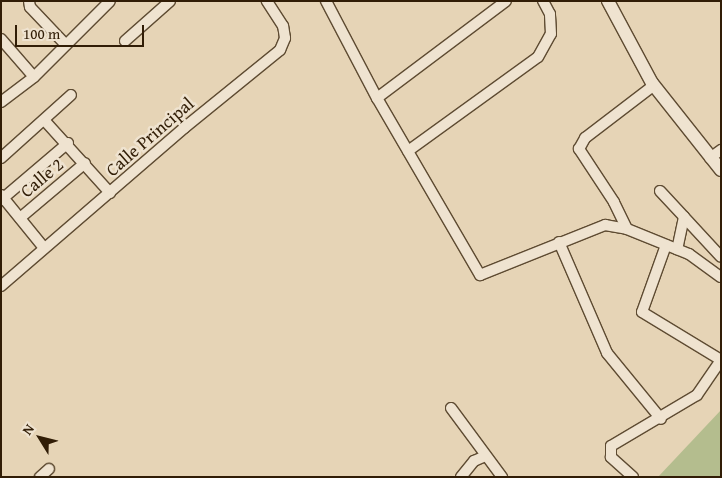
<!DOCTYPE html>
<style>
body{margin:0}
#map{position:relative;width:722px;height:478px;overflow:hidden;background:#e6d4b6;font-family:"Gentium Book Plus",serif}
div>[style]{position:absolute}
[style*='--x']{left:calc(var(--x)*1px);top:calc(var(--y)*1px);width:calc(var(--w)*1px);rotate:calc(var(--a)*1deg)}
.green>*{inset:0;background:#b4bd8e}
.roads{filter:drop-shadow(1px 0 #5e4b32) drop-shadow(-1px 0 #5e4b32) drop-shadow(0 1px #5e4b32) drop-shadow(0 -1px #5e4b32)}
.minor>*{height:10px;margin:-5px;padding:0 5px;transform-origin:5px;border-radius:5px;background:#efe3d0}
.tertiary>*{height:12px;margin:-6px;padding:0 6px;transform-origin:6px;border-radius:6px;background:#efe3d0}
span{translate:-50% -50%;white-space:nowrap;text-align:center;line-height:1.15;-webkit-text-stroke:5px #efe3d0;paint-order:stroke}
.street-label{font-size:18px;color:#311d06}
.frame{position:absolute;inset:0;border:2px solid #311d06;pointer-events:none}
.north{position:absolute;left:15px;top:413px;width:50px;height:50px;-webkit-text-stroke:4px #efe3d0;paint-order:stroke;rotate:306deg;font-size:14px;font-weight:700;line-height:20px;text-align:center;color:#311d06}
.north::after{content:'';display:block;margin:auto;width:18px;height:22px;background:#311d06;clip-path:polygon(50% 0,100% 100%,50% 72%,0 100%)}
.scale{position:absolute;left:15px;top:25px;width:129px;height:22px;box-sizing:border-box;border:2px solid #311d06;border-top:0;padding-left:6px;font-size:15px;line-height:18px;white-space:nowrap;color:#311d06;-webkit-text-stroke:4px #efe3d0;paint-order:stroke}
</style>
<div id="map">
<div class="green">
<div style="clip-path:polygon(721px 410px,721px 477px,658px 477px)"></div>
</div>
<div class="roads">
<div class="minor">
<div style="--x:29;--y:1;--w:6;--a:81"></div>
<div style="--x:30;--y:7;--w:52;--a:46.5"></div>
<div style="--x:326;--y:1;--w:110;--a:62.3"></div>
<div style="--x:377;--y:98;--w:205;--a:59.8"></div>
<div style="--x:480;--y:275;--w:135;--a:-21.8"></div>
<div style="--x:605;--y:225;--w:22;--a:10"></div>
<div style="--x:627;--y:229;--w:67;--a:22"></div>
<div style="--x:689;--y:254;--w:39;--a:36"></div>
<div style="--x:1;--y:39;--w:50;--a:49"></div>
<div style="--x:125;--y:41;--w:60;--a:-41.6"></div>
<div style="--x:377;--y:98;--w:161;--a:-36.9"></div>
<div style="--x:1;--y:102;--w:41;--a:-37.1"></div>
<div style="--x:34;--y:77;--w:107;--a:-45"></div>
<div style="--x:45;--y:121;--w:97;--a:47.9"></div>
<div style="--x:408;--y:151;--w:160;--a:-35.9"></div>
<div style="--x:538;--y:57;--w:26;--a:-61"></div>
<div style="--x:551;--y:34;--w:20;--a:-93"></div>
<div style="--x:550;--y:14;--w:15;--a:-118"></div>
<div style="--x:1;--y:158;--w:94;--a:-42"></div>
<div style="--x:710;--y:158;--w:14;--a:-36"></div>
<div style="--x:660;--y:191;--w:35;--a:47"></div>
<div style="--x:684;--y:217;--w:33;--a:102"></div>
<div style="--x:1;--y:195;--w:68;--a:50.9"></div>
<div style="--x:1;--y:200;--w:88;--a:-40.4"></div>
<div style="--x:684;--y:217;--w:54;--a:47.2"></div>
<div style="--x:20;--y:218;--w:85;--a:-40.2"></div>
<div style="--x:627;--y:229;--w:30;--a:-116"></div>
<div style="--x:614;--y:202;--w:64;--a:-123.4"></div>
<div style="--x:579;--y:149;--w:13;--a:-61"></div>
<div style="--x:585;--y:138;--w:86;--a:-37.4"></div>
<div style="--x:559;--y:242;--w:121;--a:66.6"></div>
<div style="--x:607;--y:353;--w:85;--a:50.7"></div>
<div style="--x:666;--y:245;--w:71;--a:109.7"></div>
<div style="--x:642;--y:312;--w:92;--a:31.3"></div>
<div style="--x:1;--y:286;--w:242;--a:-40.8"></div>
<div style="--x:184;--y:128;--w:124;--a:-39.1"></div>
<div style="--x:280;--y:50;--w:13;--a:-67"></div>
<div style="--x:285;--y:38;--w:12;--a:-99"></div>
<div style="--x:283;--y:26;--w:30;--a:-123"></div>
<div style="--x:451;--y:408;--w:86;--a:53.5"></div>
<div style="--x:40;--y:477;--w:12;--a:-42"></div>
<div style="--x:461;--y:477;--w:21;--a:-51"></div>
<div style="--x:474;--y:461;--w:12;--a:-24"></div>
<div style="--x:633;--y:477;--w:30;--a:-138"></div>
<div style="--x:611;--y:457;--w:11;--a:-90"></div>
<div style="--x:611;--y:446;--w:100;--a:-30.7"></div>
<div style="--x:697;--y:395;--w:42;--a:-55.6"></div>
</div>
<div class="tertiary">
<div style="--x:608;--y:1;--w:93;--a:61.8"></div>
<div style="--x:652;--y:83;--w:111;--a:51.6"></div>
</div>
</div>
<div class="street-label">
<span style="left:150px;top:137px;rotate:-41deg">Calle Principal</span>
<span style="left:42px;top:178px;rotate:-40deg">Calle 2</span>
</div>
<div class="frame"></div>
<div class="north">N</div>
<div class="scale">100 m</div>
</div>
